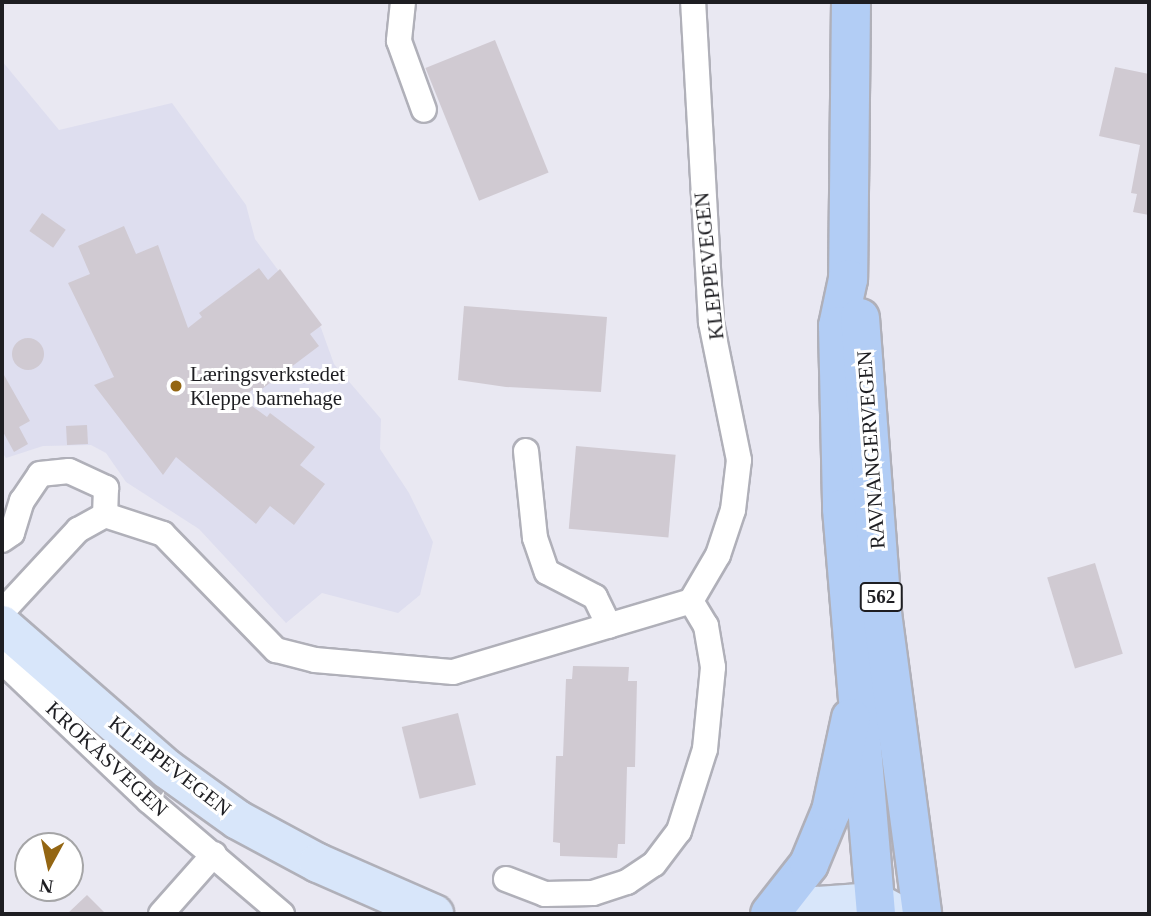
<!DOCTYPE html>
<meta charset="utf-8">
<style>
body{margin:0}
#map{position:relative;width:1151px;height:916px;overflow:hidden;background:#e9e8f2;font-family:Georgia,serif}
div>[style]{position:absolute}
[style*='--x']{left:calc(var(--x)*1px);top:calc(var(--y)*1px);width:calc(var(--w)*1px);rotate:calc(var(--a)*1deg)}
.built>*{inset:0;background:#dedeef}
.building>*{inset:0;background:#d0cad2;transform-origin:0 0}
.round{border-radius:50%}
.roads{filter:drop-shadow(2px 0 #b0b0b9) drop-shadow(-2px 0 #b0b0b9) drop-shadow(0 2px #b0b0b9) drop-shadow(0 -2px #b0b0b9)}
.lane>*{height:24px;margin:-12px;padding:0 12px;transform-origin:12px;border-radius:12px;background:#fff}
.secondary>*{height:38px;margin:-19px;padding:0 19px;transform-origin:19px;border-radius:19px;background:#d8e6fa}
.primary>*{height:38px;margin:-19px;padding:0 19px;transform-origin:19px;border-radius:19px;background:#b2cdf5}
.dots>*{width:19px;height:19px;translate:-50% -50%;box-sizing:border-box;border:4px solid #fff;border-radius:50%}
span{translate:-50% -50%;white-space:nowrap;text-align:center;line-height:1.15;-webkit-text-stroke:6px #fff;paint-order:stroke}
.shield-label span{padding:2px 5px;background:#fff;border:2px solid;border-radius:5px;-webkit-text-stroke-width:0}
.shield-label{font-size:19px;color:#1e1e22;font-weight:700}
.street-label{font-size:21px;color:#1e1e22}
.poi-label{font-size:21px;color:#1e1e22}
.left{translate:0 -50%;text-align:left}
.frame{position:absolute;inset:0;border:4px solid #1e1e22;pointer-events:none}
.north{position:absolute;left:14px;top:832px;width:70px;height:70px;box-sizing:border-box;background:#fff;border:2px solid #a5a5a7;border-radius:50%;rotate:188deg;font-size:19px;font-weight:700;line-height:28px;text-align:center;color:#1e1e22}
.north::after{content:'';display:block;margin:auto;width:24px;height:32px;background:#946613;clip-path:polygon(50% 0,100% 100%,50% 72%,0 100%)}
</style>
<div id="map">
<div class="built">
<div style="clip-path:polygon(2px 61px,59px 130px,172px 103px,246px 205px,255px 239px,321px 328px,334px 364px,381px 419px,380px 449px,409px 493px,433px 542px,420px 595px,398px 613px,322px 593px,286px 623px,199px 529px,126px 482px,106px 453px,91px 445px,43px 446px,6px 458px,2px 452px)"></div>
</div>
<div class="building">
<div style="left:495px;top:40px;width:143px;height:75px;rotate:68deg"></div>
<div style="clip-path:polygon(1115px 67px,1149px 74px,1149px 215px,1133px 212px,1137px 194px,1131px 193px,1140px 145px,1099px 136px)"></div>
<div style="left:42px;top:213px;width:29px;height:22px;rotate:35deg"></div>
<div style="clip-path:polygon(124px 226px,136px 254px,158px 245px,188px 328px,202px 317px,199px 313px,259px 268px,268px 280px,280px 269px,322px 325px,310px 334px,319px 346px,258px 392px,255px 388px,241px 398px,267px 417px,270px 413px,315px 447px,300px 465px,325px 484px,294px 525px,270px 506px,256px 524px,176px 457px,163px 475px,94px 385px,114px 377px,68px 283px,90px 274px,78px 246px)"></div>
<div style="clip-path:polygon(464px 306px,607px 317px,601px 392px,506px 387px,458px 380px)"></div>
<div class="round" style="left:12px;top:338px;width:32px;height:32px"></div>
<div style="clip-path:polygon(4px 375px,30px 421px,19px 427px,28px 444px,14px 452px,2px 430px)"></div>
<div style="left:87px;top:425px;width:19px;height:21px;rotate:87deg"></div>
<div style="left:576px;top:446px;width:100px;height:83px;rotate:5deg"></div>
<div style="left:1095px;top:563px;width:95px;height:50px;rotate:73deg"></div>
<div style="clip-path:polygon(573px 666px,629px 667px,628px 681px,637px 681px,635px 767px,627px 767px,625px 844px,618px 844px,617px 858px,560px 856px,560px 843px,553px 842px,556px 756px,563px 756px,566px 679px,572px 679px)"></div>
<div style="left:458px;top:713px;width:74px;height:58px;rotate:76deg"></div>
<div style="clip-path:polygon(87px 895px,106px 914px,67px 914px)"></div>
</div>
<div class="roads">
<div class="lane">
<div style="--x:403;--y:2;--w:39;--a:96"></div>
<div style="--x:399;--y:41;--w:73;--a:70.1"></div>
<div style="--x:526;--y:451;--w:87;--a:84.1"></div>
<div style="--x:535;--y:538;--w:36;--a:71"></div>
<div style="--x:547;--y:572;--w:54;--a:27.5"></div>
<div style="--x:595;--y:597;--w:32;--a:64"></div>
<div style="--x:2;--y:540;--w:12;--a:-35"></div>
<div style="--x:12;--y:533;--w:34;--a:-73"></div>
<div style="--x:22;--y:501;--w:32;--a:-56"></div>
<div style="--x:40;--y:474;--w:29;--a:-6"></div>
<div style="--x:69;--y:471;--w:41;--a:24.7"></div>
<div style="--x:106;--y:488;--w:27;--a:92"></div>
<div style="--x:2;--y:612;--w:112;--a:-47.2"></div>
<div style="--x:78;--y:530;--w:31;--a:-29"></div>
<div style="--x:105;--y:515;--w:61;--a:18.1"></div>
<div style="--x:163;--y:534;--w:162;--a:45.8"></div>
<div style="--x:276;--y:650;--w:40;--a:14.4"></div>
<div style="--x:315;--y:660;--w:139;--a:5"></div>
<div style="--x:453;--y:672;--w:248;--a:-16.6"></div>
<div style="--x:691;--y:601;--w:53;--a:-59.6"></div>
<div style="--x:718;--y:555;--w:47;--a:-71.6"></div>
<div style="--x:733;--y:510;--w:50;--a:-83.2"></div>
<div style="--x:739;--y:460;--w:141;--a:-101.5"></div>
<div style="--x:711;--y:322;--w:321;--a:-93.2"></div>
<div style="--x:2;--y:661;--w:202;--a:43.6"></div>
<div style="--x:148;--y:800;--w:176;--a:40.4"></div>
<div style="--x:506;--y:879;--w:42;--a:21"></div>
<div style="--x:545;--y:894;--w:48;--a:-1.2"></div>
<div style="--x:593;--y:893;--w:36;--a:-18"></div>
<div style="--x:627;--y:882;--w:32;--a:-34"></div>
<div style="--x:654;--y:864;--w:41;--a:-52.9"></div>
<div style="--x:679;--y:831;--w:86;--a:-72.4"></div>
<div style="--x:705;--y:749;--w:82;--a:-84.4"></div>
<div style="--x:713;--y:667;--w:42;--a:-99.7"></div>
<div style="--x:706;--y:626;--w:29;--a:-121"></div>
<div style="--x:161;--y:914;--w:80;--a:-48.5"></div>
</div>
<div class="secondary">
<div style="--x:2;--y:625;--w:219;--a:41.1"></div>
<div style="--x:167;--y:769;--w:87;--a:35.7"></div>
<div style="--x:238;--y:820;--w:91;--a:28.3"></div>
<div style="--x:318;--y:863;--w:127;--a:23.7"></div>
<div style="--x:791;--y:914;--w:28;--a:-17"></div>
<div style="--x:818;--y:906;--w:57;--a:-4"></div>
<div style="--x:875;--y:902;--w:26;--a:28"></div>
</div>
<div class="primary">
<div style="--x:851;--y:2;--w:277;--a:90.6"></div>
<div style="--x:848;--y:279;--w:48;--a:102"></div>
<div style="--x:838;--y:326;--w:183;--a:88.7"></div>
<div style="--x:842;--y:509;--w:406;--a:85.2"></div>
<div style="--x:860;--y:318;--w:296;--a:85.7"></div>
<div style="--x:882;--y:613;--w:304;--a:82.4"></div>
<div style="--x:770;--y:914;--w:63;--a:-52"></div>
<div style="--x:809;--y:864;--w:57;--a:-67.5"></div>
<div style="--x:831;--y:811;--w:95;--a:-77.9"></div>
</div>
</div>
<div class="dots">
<div style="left:176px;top:386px;background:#946613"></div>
</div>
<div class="shield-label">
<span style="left:881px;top:597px">562</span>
</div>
<div class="street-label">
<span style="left:709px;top:266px;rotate:-96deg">KLEPPEVEGEN</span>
<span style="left:871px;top:450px;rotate:-94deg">RAVNANGERVEGEN</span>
<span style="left:107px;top:759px;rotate:43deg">KROKÅSVEGEN</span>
<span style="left:170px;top:766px;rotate:38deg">KLEPPEVEGEN</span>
</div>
<div class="poi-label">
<span class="left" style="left:190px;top:386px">Læringsverkstedet<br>Kleppe barnehage</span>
</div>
<div class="frame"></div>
<div class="north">N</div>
</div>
